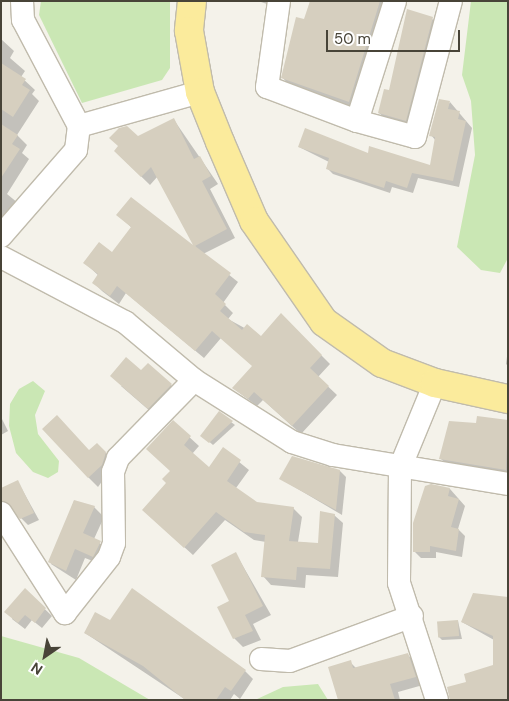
<!DOCTYPE html>
<style>
body{margin:0}
#map{position:relative;width:509px;height:701px;overflow:hidden;background:#f4f2ea;font-family:"DM Sans",sans-serif}
div>[style]{position:absolute}
[style*='--x']{left:calc(var(--x)*1px);top:calc(var(--y)*1px);width:calc(var(--w)*1px);rotate:calc(var(--a)*1deg)}
.green>*{inset:0;background:#cae7b4}
.shadow>*{inset:0;background:#0003}
.building>*{inset:0;background:#d6cfbf;transform-origin:0 0}
.roads{filter:drop-shadow(1px 0 #c0bbac) drop-shadow(-1px 0 #c0bbac) drop-shadow(0 1px #c0bbac) drop-shadow(0 -1px #c0bbac)}
.minor>*{height:22px;margin:-11px;padding:0 11px;transform-origin:11px;border-radius:11px;background:#fff}
.major>*{height:28px;margin:-14px;padding:0 14px;transform-origin:14px;border-radius:14px;background:#fbeb9c}
span{translate:-50% -50%;white-space:nowrap;text-align:center;line-height:1.15;-webkit-text-stroke:4px #fff;paint-order:stroke}
.frame{position:absolute;inset:0;border:2px solid #484438;pointer-events:none}
.north{position:absolute;left:20px;top:631px;width:50px;height:50px;-webkit-text-stroke:4px #fff;paint-order:stroke;rotate:213deg;font-size:14px;font-weight:700;line-height:20px;text-align:center;color:#484438}
.north::after{content:'';display:block;margin:auto;width:18px;height:22px;background:#484438;clip-path:polygon(50% 0,100% 100%,50% 72%,0 100%)}
.scale{position:absolute;left:326px;top:30px;width:134px;height:22px;box-sizing:border-box;border:2px solid #484438;border-top:0;padding-left:6px;font-size:15px;line-height:18px;white-space:nowrap;color:#484438;-webkit-text-stroke:4px #fff;paint-order:stroke}
</style>
<div id="map">
<div class="green">
<div style="clip-path:polygon(41px 1px,170px 1px,170px 68px,162px 80px,82px 103px,39px 15px)"></div>
<div style="clip-path:polygon(471px 1px,508px 1px,508px 258px,500px 273px,481px 270px,457px 247px,475px 155px,471px 101px,462px 75px)"></div>
<div style="clip-path:polygon(33px 381px,45px 391px,35px 415px,38px 434px,59px 461px,58px 472px,48px 478px,33px 472px,16px 453px,9px 426px,10px 404px,19px 389px)"></div>
<div style="clip-path:polygon(1px 636px,79px 658px,150px 700px,1px 700px)"></div>
<div style="clip-path:polygon(318px 684px,328px 700px,255px 700px,283px 687px)"></div>
</div>
<div class="shadow">
<div style="clip-path:polygon(258px 1px,277px 1px,273px 6px)"></div>
<div style="clip-path:polygon(312px 1px,389px 1px,355px 108px,289px 85px,283px 78px)"></div>
<div style="clip-path:polygon(432px 19px,439px 25px,412px 127px,386px 119px,379px 113px)"></div>
<div style="clip-path:polygon(1px 39px,14px 51px,10px 58px,25px 71px,21px 77px,35px 90px,32px 94px,39px 101px,17px 135px,27px 145px,22px 153px,29px 159px,7px 194px,24px 208px,1px 225px)"></div>
<div style="clip-path:polygon(450px 102px,472px 128px,459px 187px,418px 178px,413px 193px,392px 187px,390px 193px,333px 174px,327px 168px,329px 162px,299px 147px,431px 167px,436px 141px,431px 135px)"></div>
<div style="clip-path:polygon(174px 120px,218px 184px,210px 189px,235px 238px,203px 254px,238px 282px,223px 303px,233px 313px,228px 319px,261px 337px,281px 315px,330px 364px,318px 377px,337px 395px,301px 434px,263px 400px,257px 406px,233px 388px,253px 366px,221px 338px,204px 358px,126px 293px,119px 304px,102px 291px,94px 283px,99px 276px,85px 263px,112px 254px,132px 228px,118px 215px,197px 250px,158px 176px,150px 185px,115px 151px)"></div>
<div style="clip-path:polygon(508px 349px,508px 366px,506px 364px)"></div>
<div style="clip-path:polygon(171px 385px,181px 395px,158px 418px,121px 386px)"></div>
<div style="clip-path:polygon(219px 413px,235px 425px,213px 445px,205px 438px)"></div>
<div style="clip-path:polygon(1px 417px,8px 431px,1px 435px)"></div>
<div style="clip-path:polygon(173px 422px,199px 446px,192px 454px,209px 469px,223px 449px,249px 470px,236px 488px,256px 503px,293px 508px,302px 517px,298px 542px,319px 544px,334px 515px,343px 523px,338px 577px,306px 575px,305px 588px,271px 585px,263px 576px,266px 542px,254px 540px,225px 520px,193px 555px,152px 518px,171px 471px)"></div>
<div style="clip-path:polygon(508px 422px,508px 475px,447px 465px,441px 459px,477px 424px)"></div>
<div style="clip-path:polygon(97px 444px,115px 463px,98px 487px,88px 477px)"></div>
<div style="clip-path:polygon(340px 471px,346px 477px,342px 515px,281px 479px)"></div>
<div style="clip-path:polygon(18px 482px,39px 520px,28px 525px,21px 518px)"></div>
<div style="clip-path:polygon(426px 487px,450px 489px,465px 506px,458px 529px,465px 536px,462px 557px,436px 552px,436px 558px,421px 558px,414px 551px)"></div>
<div style="clip-path:polygon(74px 501px,94px 507px,104px 517px,94px 539px,110px 551px,103px 565px,85px 558px,76px 580px,51px 564px)"></div>
<div style="clip-path:polygon(236px 554px,271px 615px,253px 624px,261px 640px,243px 647px,234px 638px,231px 601px)"></div>
<div style="clip-path:polygon(25px 590px,52px 616px,42px 628px,32px 620px,25px 629px,12px 619px)"></div>
<div style="clip-path:polygon(508px 598px,508px 700px,450px 700px,448px 688px,468px 683px,494px 666px,494px 640px,462px 622px)"></div>
<div style="clip-path:polygon(458px 621px,462px 639px,442px 640px,439px 637px)"></div>
<div style="clip-path:polygon(110px 622px,245px 671px,253px 679px,240px 699px,234px 694px,230px 700px,186px 700px,85px 633px)"></div>
<div style="clip-path:polygon(407px 654px,416px 663px,423px 685px,398px 692px,400px 700px,339px 700px,350px 662px,356px 668px)"></div>
</div>
<div class="building">
<div style="clip-path:polygon(310px 1px,380px 1px,349px 102px,281px 78px,296px 17px,304px 19px)"></div>
<div style="clip-path:polygon(407px 9px,433px 17px,406px 121px,378px 113px,384px 89px,389px 90px)"></div>
<div style="clip-path:polygon(1px 63px,26px 79px,22px 85px,30px 90px,13px 117px,1px 109px)"></div>
<div style="clip-path:polygon(439px 99px,450px 101px,448px 109px,460px 111px,458px 119px,466px 121px,453px 181px,412px 173px,407px 188px,386px 181px,384px 188px,326px 169px,329px 158px,298px 147px,305px 128px,368px 153px,369px 146px,430px 165px,435px 137px,429px 136px)"></div>
<div style="clip-path:polygon(174px 118px,194px 159px,200px 156px,211px 176px,202px 181px,227px 229px,195px 246px,231px 273px,215px 294px,226px 304px,220px 311px,242px 330px,247px 324px,261px 336px,281px 313px,322px 355px,310px 368px,329px 386px,292px 426px,254px 392px,248px 399px,232px 388px,252px 366px,212px 331px,195px 351px,117px 286px,110px 296px,92px 283px,98px 274px,83px 263px,99px 242px,112px 252px,131px 227px,116px 215px,131px 197px,193px 245px,151px 167px,141px 177px,114px 151px,118px 146px,109px 138px,119px 128px,127px 126px,138px 136px)"></div>
<div style="clip-path:polygon(1px 124px,18px 135px,12px 144px,20px 149px,1px 178px)"></div>
<div style="clip-path:polygon(126px 357px,141px 370px,148px 363px,172px 384px,148px 409px,110px 376px)"></div>
<div style="clip-path:polygon(219px 411px,233px 421px,209px 443px,200px 436px)"></div>
<div style="clip-path:polygon(57px 415px,89px 450px,97px 443px,106px 452px,102px 465px,88px 478px,42px 429px)"></div>
<div style="clip-path:polygon(477px 416px,508px 420px,506px 470px,439px 459px,449px 421px,476px 423px)"></div>
<div style="clip-path:polygon(173px 420px,191px 436px,184px 445px,209px 467px,223px 447px,241px 460px,227px 481px,257px 502px,294px 507px,289px 541px,318px 543px,320px 511px,335px 514px,330px 569px,297px 567px,296px 580px,261px 577px,265px 535px,244px 532px,216px 512px,184px 548px,142px 510px,166px 483px,162px 479px,170px 471px,146px 449px)"></div>
<div style="clip-path:polygon(292px 456px,340px 470px,336px 510px,279px 479px)"></div>
<div style="clip-path:polygon(18px 480px,34px 513px,20px 519px,1px 500px,1px 488px)"></div>
<div style="clip-path:polygon(431px 484px,450px 488px,448px 496px,459px 499px,451px 527px,459px 529px,456px 551px,430px 546px,430px 552px,413px 552px,413px 523px,425px 486px)"></div>
<div style="clip-path:polygon(74px 500px,95px 506px,83px 533px,101px 541px,93px 557px,75px 549px,66px 571px,48px 562px)"></div>
<div style="clip-path:polygon(236px 552px,263px 606px,245px 615px,253px 631px,233px 639px,217px 607px,229px 601px,211px 565px)"></div>
<div style="clip-path:polygon(25px 588px,46px 608px,35px 623px,25px 615px,18px 623px,4px 612px)"></div>
<div style="clip-path:polygon(132px 588px,246px 670px,231px 691px,225px 687px,216px 700px,185px 700px,143px 666px,84px 633px,95px 612px,110px 620px)"></div>
<div style="clip-path:polygon(473px 593px,508px 597px,508px 700px,450px 700px,447px 687px,466px 682px,464px 674px,493px 665px,493px 636px,461px 622px)"></div>
<div style="left:458px;top:620px;width:16px;height:21px;rotate:86deg"></div>
<div style="clip-path:polygon(408px 653px,416px 677px,390px 684px,395px 700px,338px 700px,328px 667px,351px 660px,353px 668px)"></div>
</div>
<div class="roads">
<div class="minor">
<div style="--x:279;--y:1;--w:87;--a:97.9"></div>
<div style="--x:267;--y:87;--w:96;--a:20.7"></div>
<div style="--x:357;--y:121;--w:126;--a:-72.4"></div>
<div style="--x:357;--y:121;--w:60;--a:15.4"></div>
<div style="--x:415;--y:137;--w:141;--a:-75.2"></div>
<div style="--x:79;--y:126;--w:126;--a:-15.7"></div>
<div style="--x:1;--y:236;--w:114;--a:-48.9"></div>
<div style="--x:76;--y:150;--w:24;--a:-83"></div>
<div style="--x:79;--y:126;--w:120;--a:-117.8"></div>
<div style="--x:23;--y:20;--w:19;--a:-93"></div>
<div style="--x:1;--y:257;--w:140;--a:27.7"></div>
<div style="--x:125;--y:322;--w:90;--a:40"></div>
<div style="--x:194;--y:380;--w:116;--a:32.3"></div>
<div style="--x:292;--y:442;--w:43;--a:17.6"></div>
<div style="--x:333;--y:455;--w:177;--a:9.4"></div>
<div style="--x:435;--y:383;--w:92;--a:112.4"></div>
<div style="--x:400;--y:468;--w:115;--a:90.5"></div>
<div style="--x:399;--y:583;--w:123;--a:72"></div>
<div style="--x:1;--y:513;--w:119;--a:57.4"></div>
<div style="--x:65;--y:613;--w:71;--a:-51.8"></div>
<div style="--x:109;--y:557;--w:15;--a:-70"></div>
<div style="--x:114;--y:543;--w:71;--a:-90.8"></div>
<div style="--x:113;--y:472;--w:15;--a:-70"></div>
<div style="--x:118;--y:458;--w:109;--a:-45.7"></div>
<div style="--x:261;--y:659;--w:29;--a:4"></div>
<div style="--x:290;--y:661;--w:130;--a:-20.2"></div>
</div>
<div class="major">
<div style="--x:192;--y:1;--w:30;--a:96"></div>
<div style="--x:189;--y:31;--w:62;--a:79.8"></div>
<div style="--x:200;--y:92;--w:54;--a:68.2"></div>
<div style="--x:220;--y:142;--w:86;--a:66.7"></div>
<div style="--x:254;--y:221;--w:123;--a:55.3"></div>
<div style="--x:324;--y:322;--w:71;--a:35.3"></div>
<div style="--x:382;--y:363;--w:57;--a:20.7"></div>
<div style="--x:435;--y:383;--w:75;--a:12.4"></div>
</div>
</div>
<div class="frame"></div>
<div class="north">N</div>
<div class="scale">50 m</div>
</div>
